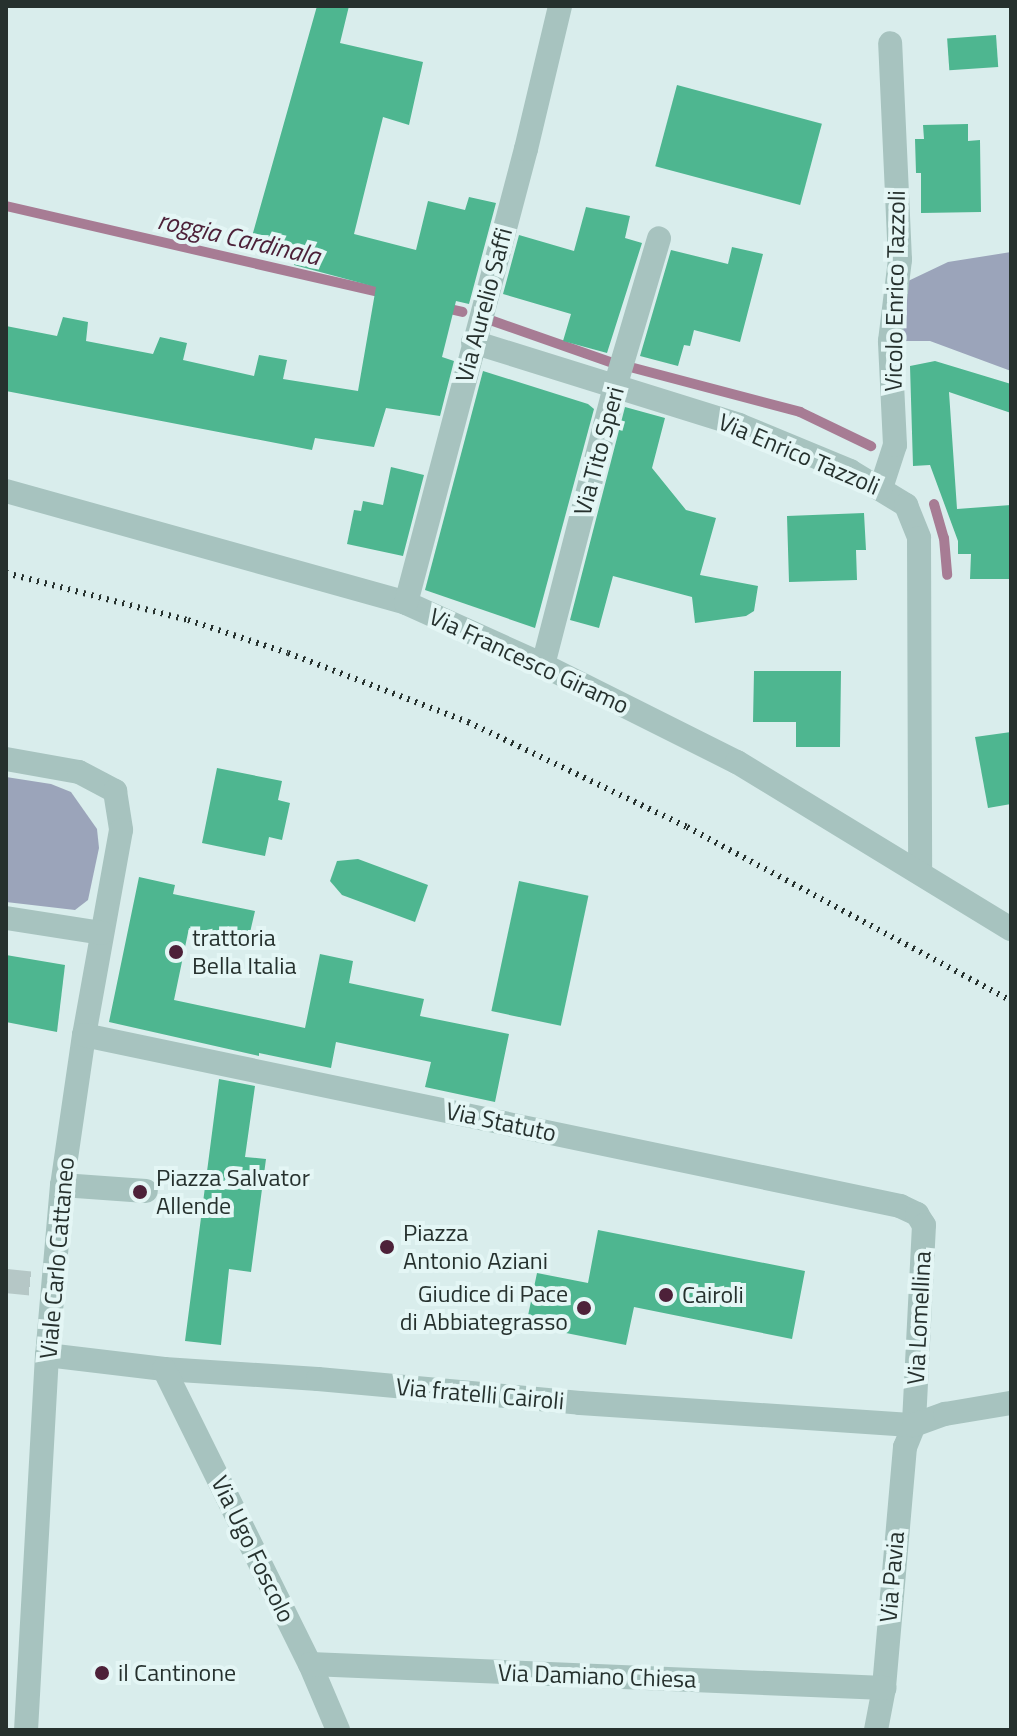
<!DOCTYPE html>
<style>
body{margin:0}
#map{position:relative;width:1017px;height:1736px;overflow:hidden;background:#d9edec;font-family:"Titillium Web",sans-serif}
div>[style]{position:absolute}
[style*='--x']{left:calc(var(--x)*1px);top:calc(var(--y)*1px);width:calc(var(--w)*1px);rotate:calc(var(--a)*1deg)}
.green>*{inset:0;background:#9ba4ba}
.stream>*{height:10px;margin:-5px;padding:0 5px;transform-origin:5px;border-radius:5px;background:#a77c94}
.building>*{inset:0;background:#4eb690;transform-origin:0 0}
.minor-tunnel>*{height:24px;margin-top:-12px;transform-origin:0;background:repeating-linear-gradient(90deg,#b5c7c6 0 24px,transparent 0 36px)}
.minor>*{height:24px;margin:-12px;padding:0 12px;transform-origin:12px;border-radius:12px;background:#a7c3bf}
.rail>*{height:6px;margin-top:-3px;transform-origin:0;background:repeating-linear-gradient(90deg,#26312e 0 2px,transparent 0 8px)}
.dots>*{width:22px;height:22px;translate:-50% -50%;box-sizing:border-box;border:4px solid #e4f6f5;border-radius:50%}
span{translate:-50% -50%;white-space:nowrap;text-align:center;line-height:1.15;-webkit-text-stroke:8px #e4f6f5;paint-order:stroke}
.street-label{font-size:24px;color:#26312e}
.poi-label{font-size:24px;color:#26312e}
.left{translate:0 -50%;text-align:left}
.right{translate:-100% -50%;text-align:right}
.water-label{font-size:26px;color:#4d2139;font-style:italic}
.frame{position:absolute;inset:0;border:8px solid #26312e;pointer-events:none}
</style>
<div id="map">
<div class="green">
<div style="clip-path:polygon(1011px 252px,1011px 371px,930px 341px,902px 341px,906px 282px,948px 262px)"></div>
<div style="clip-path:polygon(6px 777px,51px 784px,71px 792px,97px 829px,99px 848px,88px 900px,75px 910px,6px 902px)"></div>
</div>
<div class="stream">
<div style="--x:6;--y:206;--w:390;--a:13"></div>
<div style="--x:441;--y:307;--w:22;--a:13"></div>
<div style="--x:493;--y:321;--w:124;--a:19.3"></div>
<div style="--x:630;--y:367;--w:176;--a:14.8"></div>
<div style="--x:800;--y:412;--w:79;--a:25.6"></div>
<div style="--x:934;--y:504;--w:35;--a:74"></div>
<div style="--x:944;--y:538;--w:37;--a:85"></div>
</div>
<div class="building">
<div style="clip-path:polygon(317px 6px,349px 6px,340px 43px,423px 62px,409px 125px,383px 117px,354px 234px,416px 250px,428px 201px,465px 210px,469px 197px,496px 203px,469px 304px,456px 301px,442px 357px,454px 361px,440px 416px,386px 408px,374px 447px,315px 438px,312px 450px,6px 391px,6px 326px,57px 336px,63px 317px,88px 322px,86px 341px,153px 354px,160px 337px,187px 343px,183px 360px,254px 376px,259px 355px,287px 360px,283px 379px,358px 391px,376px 287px,294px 265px,295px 258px,249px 247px)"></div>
<div style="left:996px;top:35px;width:32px;height:49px;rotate:86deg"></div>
<div style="left:677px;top:85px;width:150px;height:84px;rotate:15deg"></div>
<div style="clip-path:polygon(968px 124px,968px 141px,980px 140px,981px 212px,921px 213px,921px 173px,916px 173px,915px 139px,924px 139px,923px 125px)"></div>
<div style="clip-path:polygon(586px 207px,630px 216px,625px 238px,642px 243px,607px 353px,563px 341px,571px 314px,503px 294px,519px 235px,574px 251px)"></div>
<div style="clip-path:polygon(732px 247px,763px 254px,740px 342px,694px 330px,690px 346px,684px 345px,678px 366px,640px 356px,671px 250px,728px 264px)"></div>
<div style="clip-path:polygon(935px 361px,1011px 384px,1011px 413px,949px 392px,957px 509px,1011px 505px,1010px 579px,970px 579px,971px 554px,958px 554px,958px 541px,930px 465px,913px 466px,910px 366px)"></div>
<div style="clip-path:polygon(483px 371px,588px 404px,594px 409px,535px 628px,425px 590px)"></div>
<div style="clip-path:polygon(625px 407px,665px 418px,652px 468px,686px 510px,716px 518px,700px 575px,758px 586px,754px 611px,746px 616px,695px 623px,692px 597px,613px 576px,599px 628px,570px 620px)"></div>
<div style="clip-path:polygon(391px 467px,424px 475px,403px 556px,347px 544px,354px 510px,361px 511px,363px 501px,383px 505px)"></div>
<div style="clip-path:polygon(864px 513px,866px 550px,856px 550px,857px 580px,789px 582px,787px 516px)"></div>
<div style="clip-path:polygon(754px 671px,841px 671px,840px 747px,796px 747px,796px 722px,753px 722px)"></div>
<div style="clip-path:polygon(1011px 732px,1011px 804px,988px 808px,975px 737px)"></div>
<div style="clip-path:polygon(217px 768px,282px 781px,278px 800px,290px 803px,282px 840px,269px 837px,265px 856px,202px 843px)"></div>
<div style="clip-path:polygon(358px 859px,428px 885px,415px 922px,342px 895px,330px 881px,337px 861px)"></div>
<div style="clip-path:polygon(139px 877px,175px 885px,173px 894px,255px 911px,248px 941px,189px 928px,174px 1000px,305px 1028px,320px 954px,353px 961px,349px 983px,424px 999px,420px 1016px,509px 1034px,495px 1102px,425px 1087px,431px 1062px,336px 1042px,331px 1068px,259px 1053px,259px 1056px,109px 1022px)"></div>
<div style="left:519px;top:881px;width:71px;height:133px;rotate:12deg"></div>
<div style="clip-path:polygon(6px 955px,65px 965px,57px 1032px,6px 1022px)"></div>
<div style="clip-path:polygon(219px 1079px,255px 1086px,245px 1157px,266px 1159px,251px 1272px,229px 1269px,221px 1345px,185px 1341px)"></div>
<div style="clip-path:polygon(598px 1230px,805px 1271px,792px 1339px,634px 1307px,626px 1345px,526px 1325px,537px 1273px,588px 1283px)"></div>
</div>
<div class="minor-tunnel">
<div style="--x:6;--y:1281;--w:50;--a:5.7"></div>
</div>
<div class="minor">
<div style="--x:473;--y:342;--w:279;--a:17.3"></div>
<div style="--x:739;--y:425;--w:120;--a:22.5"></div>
<div style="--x:850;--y:471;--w:66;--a:31.3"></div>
<div style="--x:906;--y:505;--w:35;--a:68"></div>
<div style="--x:919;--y:538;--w:334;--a:89.8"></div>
<div style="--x:881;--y:488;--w:45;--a:-72"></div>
<div style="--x:895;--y:445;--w:104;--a:-92.8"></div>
<div style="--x:890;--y:341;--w:82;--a:-83"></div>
<div style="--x:900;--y:260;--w:217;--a:-92.6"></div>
<div style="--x:6;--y:491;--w:415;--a:15.6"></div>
<div style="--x:406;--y:603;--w:150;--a:24.3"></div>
<div style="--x:543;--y:665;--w:217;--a:26.6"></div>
<div style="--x:737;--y:762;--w:321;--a:31.4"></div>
<div style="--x:406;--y:603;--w:470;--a:-75.2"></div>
<div style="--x:526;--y:149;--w:147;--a:-76.6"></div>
<div style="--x:543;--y:665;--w:287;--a:-75.5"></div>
<div style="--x:615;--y:387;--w:155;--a:-73.5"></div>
<div style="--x:6;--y:759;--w:74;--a:10.1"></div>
<div style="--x:79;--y:772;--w:41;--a:27.8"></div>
<div style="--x:115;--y:791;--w:39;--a:81"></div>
<div style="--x:121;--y:830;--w:208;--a:100.2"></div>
<div style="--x:84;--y:1035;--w:152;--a:98.3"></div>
<div style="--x:62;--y:1185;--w:171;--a:95"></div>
<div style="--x:47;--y:1355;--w:376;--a:93.2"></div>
<div style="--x:6;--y:918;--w:97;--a:8.9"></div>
<div style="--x:84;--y:1035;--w:834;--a:11.84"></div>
<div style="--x:900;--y:1206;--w:19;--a:25"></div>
<div style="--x:917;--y:1214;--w:13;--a:58"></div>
<div style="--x:924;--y:1225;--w:200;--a:92.9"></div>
<div style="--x:914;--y:1425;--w:24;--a:112"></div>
<div style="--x:905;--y:1447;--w:242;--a:95"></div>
<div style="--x:884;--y:1688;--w:43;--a:100.8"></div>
<div style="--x:62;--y:1185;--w:84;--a:4.1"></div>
<div style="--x:47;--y:1355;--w:118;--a:6.8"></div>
<div style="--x:164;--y:1369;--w:154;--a:3.7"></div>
<div style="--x:318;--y:1379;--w:263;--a:5.2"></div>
<div style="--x:580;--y:1403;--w:335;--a:3.8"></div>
<div style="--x:914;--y:1425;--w:33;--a:-20"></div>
<div style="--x:945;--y:1414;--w:67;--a:-9.5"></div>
<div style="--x:164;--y:1369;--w:329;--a:63.7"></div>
<div style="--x:310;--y:1664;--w:72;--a:67"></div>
<div style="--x:310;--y:1664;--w:575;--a:2.39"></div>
</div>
<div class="rail">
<div style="--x:6;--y:573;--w:188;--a:14.5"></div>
<div style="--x:188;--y:620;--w:105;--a:18.3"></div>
<div style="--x:288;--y:653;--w:193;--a:21"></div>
<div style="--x:468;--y:722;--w:243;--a:25.6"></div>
<div style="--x:687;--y:827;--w:368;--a:28.2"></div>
</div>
<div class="dots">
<div style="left:176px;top:952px;background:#4d2139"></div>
<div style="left:140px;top:1192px;background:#4d2139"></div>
<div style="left:387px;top:1247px;background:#4d2139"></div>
<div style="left:666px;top:1295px;background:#4d2139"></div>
<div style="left:584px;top:1308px;background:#4d2139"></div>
<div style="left:102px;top:1673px;background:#4d2139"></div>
</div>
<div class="street-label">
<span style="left:895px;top:291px;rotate:-89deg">Vicolo Enrico Tazzoli</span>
<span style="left:484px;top:305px;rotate:-75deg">Via Aurelio Saffi</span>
<span style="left:599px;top:451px;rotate:-75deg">Via Tito Speri</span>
<span style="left:799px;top:454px;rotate:23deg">Via Enrico Tazzoli</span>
<span style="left:529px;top:661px;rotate:25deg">Via Francesco Giramo</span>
<span style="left:501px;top:1122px;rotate:12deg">Via Statuto</span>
<span style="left:57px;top:1258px;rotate:-85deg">Viale Carlo Cattaneo</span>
<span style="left:919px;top:1318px;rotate:-87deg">Via Lomellina</span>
<span style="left:480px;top:1394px;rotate:5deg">Via fratelli Cairoli</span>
<span style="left:253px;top:1549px;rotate:64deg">Via Ugo Foscolo</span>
<span style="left:892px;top:1577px;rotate:-85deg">Via Pavia</span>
<span style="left:597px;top:1676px;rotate:2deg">Via Damiano Chiesa</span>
</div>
<div class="poi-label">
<span class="left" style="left:192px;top:952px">trattoria<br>Bella Italia</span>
<span class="left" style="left:156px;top:1192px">Piazza Salvator<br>Allende</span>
<span class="left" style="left:403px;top:1247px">Piazza<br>Antonio Aziani</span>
<span class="right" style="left:568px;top:1308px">Giudice di Pace<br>di Abbiategrasso</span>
<span class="left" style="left:682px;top:1295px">Cairoli</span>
<span class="left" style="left:118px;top:1673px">il Cantinone</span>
</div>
<div class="water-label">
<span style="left:239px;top:238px;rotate:13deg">roggia Cardinala</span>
</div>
<div class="frame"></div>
</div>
